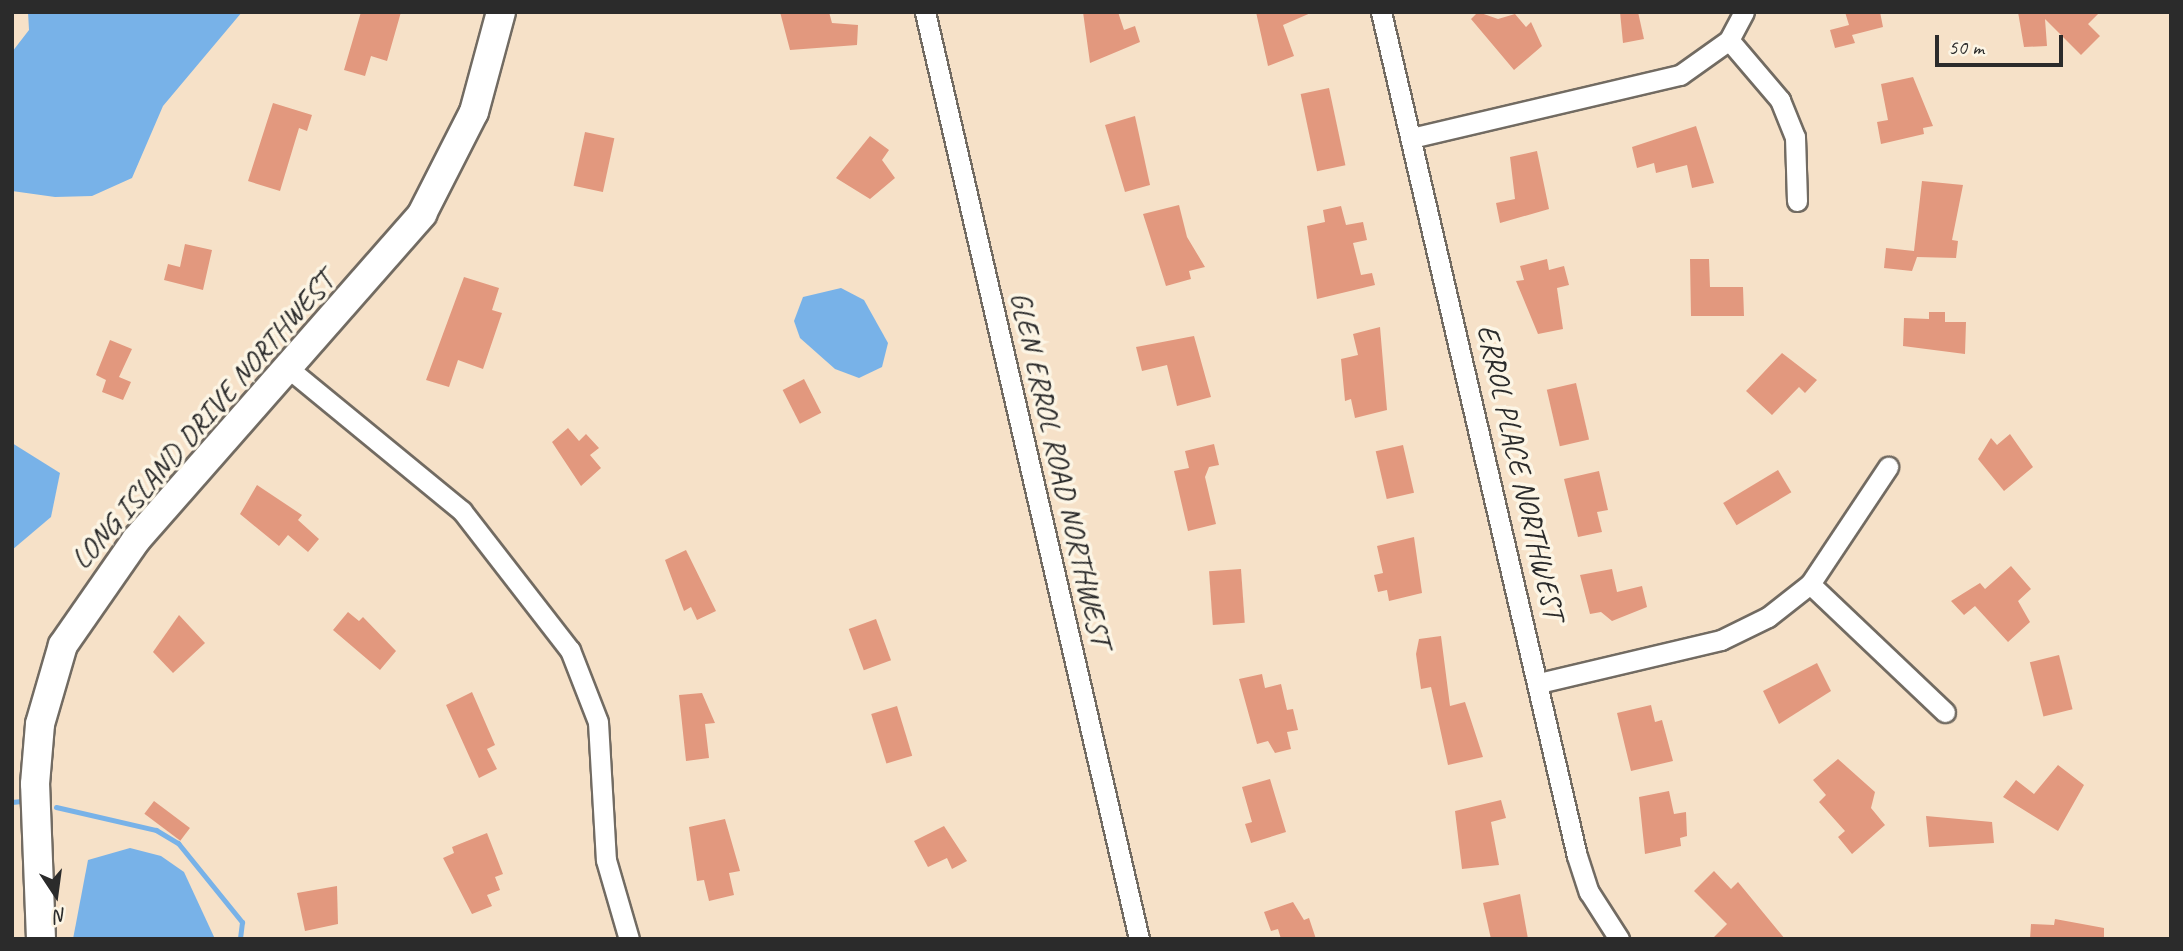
<!DOCTYPE html>
<style>
body{margin:0}
#map{position:relative;width:2183px;height:951px;overflow:hidden;background:#f6e1c8;font-family:Caveat,sans-serif}
div>[style]{position:absolute}
[style*='--x']{left:calc(var(--x)*1px);top:calc(var(--y)*1px);width:calc(var(--w)*1px);rotate:calc(var(--a)*1deg)}
.water>*{inset:0;background:#78b2e8}
.stream>*{height:5px;margin:-2.5px;padding:0 2.5px;transform-origin:2.5px;border-radius:2.5px;background:#78b2e8}
.building>*{inset:0;background:#e2987e;transform-origin:0 0}
.roads{filter:drop-shadow(2px 0 #726b62) drop-shadow(-2px 0 #726b62) drop-shadow(0 2px #726b62) drop-shadow(0 -2px #726b62)}
.street>*{height:19px;margin:-9.5px;padding:0 9.5px;transform-origin:9.5px;border-radius:9.5px;background:#fff}
.secondary>*{height:28px;margin:-14px;padding:0 14px;transform-origin:14px;border-radius:14px;background:#fff}
span{translate:-50% -50%;white-space:nowrap;text-align:center;line-height:1.15;-webkit-text-stroke:7px #fcf5e5;paint-order:stroke}
.street-label{font-size:30px;color:#2b2b2b}
.frame{position:absolute;inset:0;border:14px solid #2b2b2b;pointer-events:none}
.north{position:absolute;left:21px;top:860px;width:70px;height:70px;-webkit-text-stroke:5px #fcf5e5;paint-order:stroke;rotate:167deg;font-size:19px;font-weight:700;line-height:28px;text-align:center;color:#2b2b2b}
.north::after{content:'';display:block;margin:auto;width:24px;height:32px;background:#2b2b2b;clip-path:polygon(50% 0,100% 100%,50% 72%,0 100%)}
.scale{position:absolute;left:1935px;top:35px;width:128px;height:32px;box-sizing:border-box;border:4px solid #2b2b2b;border-top:0;padding-left:9px;font-size:21px;line-height:24px;white-space:nowrap;color:#2b2b2b;-webkit-text-stroke:5px #fcf5e5;paint-order:stroke}
</style>
<div id="map">
<div class="water">
<div style="clip-path:polygon(28px 12px,242px 12px,163px 106px,132px 178px,92px 196px,55px 197px,12px 191px,12px 52px,29px 30px)"></div>
<div style="clip-path:polygon(841px 288px,864px 300px,888px 343px,882px 367px,859px 378px,835px 369px,800px 338px,794px 321px,803px 297px)"></div>
<div style="clip-path:polygon(12px 443px,60px 473px,51px 517px,12px 550px)"></div>
<div style="clip-path:polygon(130px 848px,161px 856px,184px 872px,215px 939px,73px 939px,88px 860px)"></div>
</div>
<div class="stream">
<div style="--x:12;--y:802;--w:9;--a:-6"></div>
<div style="--x:56;--y:807;--w:103;--a:13"></div>
<div style="--x:156;--y:830;--w:26;--a:31"></div>
<div style="--x:178;--y:843;--w:102;--a:51"></div>
<div style="--x:242;--y:922;--w:17;--a:97"></div>
</div>
<div class="building">
<div style="clip-path:polygon(361px 12px,401px 12px,387px 61px,371px 56px,365px 76px,344px 70px)"></div>
<div style="clip-path:polygon(780px 12px,829px 12px,832px 23px,858px 25px,857px 45px,790px 50px)"></div>
<div style="clip-path:polygon(1083px 12px,1118px 12px,1124px 30px,1135px 26px,1140px 42px,1090px 63px)"></div>
<div style="clip-path:polygon(1256px 12px,1313px 12px,1283px 25px,1294px 56px,1268px 66px)"></div>
<div style="clip-path:polygon(1478px 12px,1498px 19px,1515px 14px,1526px 27px,1531px 22px,1542px 46px,1514px 70px,1471px 19px)"></div>
<div style="clip-path:polygon(1620px 12px,1638px 12px,1644px 39px,1623px 43px)"></div>
<div style="clip-path:polygon(1845px 12px,1880px 12px,1883px 27px,1852px 35px,1855px 43px,1835px 48px,1830px 30px,1849px 25px)"></div>
<div style="clip-path:polygon(2018px 12px,2100px 12px,2088px 24px,2100px 36px,2081px 55px,2045px 19px,2047px 46px,2024px 47px)"></div>
<div style="clip-path:polygon(1913px 77px,1933px 126px,1923px 128px,1924px 134px,1881px 144px,1877px 122px,1888px 120px,1881px 84px)"></div>
<div style="left:1329px;top:88px;width:79px;height:29px;rotate:78deg"></div>
<div style="clip-path:polygon(273px 103px,312px 115px,307px 131px,299px 128px,280px 191px,248px 181px)"></div>
<div style="clip-path:polygon(1135px 116px,1150px 185px,1125px 192px,1105px 125px)"></div>
<div style="clip-path:polygon(1696px 126px,1714px 183px,1692px 188px,1687px 165px,1656px 173px,1654px 163px,1637px 168px,1632px 147px)"></div>
<div style="left:585px;top:132px;width:30px;height:55px;rotate:12deg"></div>
<div style="clip-path:polygon(870px 136px,889px 150px,882px 160px,895px 178px,870px 199px,836px 178px)"></div>
<div style="clip-path:polygon(1537px 151px,1549px 209px,1500px 223px,1496px 203px,1515px 199px,1510px 157px)"></div>
<div style="clip-path:polygon(1922px 181px,1963px 185px,1952px 240px,1958px 241px,1956px 258px,1917px 257px,1912px 271px,1884px 268px,1886px 248px,1914px 251px)"></div>
<div style="clip-path:polygon(1179px 205px,1187px 237px,1205px 267px,1189px 271px,1191px 279px,1166px 286px,1143px 214px)"></div>
<div style="clip-path:polygon(1341px 206px,1346px 225px,1363px 222px,1367px 240px,1353px 243px,1361px 275px,1372px 273px,1375px 285px,1317px 299px,1307px 226px,1325px 222px,1323px 210px)"></div>
<div style="clip-path:polygon(185px 244px,212px 250px,203px 290px,164px 280px,168px 264px,180px 267px)"></div>
<div style="clip-path:polygon(1547px 259px,1549px 270px,1564px 266px,1569px 285px,1557px 288px,1563px 329px,1538px 334px,1516px 281px,1524px 280px,1520px 266px)"></div>
<div style="clip-path:polygon(1690px 259px,1709px 259px,1710px 287px,1743px 287px,1744px 316px,1691px 316px)"></div>
<div style="clip-path:polygon(464px 277px,499px 288px,492px 310px,502px 313px,483px 369px,458px 360px,449px 387px,426px 380px)"></div>
<div style="clip-path:polygon(1929px 312px,1945px 312px,1945px 322px,1966px 322px,1965px 354px,1903px 346px,1904px 318px,1929px 319px)"></div>
<div style="clip-path:polygon(1380px 327px,1387px 410px,1355px 418px,1351px 399px,1345px 401px,1341px 359px,1358px 355px,1353px 334px)"></div>
<div style="clip-path:polygon(1194px 336px,1211px 397px,1177px 406px,1167px 365px,1142px 371px,1136px 347px)"></div>
<div style="clip-path:polygon(110px 340px,132px 349px,119px 377px,131px 382px,123px 400px,102px 392px,106px 380px,96px 375px)"></div>
<div style="clip-path:polygon(1782px 353px,1817px 380px,1805px 393px,1799px 387px,1772px 415px,1746px 391px)"></div>
<div style="left:804px;top:379px;width:38px;height:24px;rotate:63deg"></div>
<div style="left:1576px;top:383px;width:58px;height:30px;rotate:77deg"></div>
<div style="clip-path:polygon(568px 428px,579px 441px,586px 434px,599px 448px,590px 455px,601px 468px,581px 486px,552px 442px)"></div>
<div style="clip-path:polygon(2010px 434px,2033px 467px,2004px 491px,1978px 459px,1991px 438px,1997px 445px)"></div>
<div style="clip-path:polygon(1214px 444px,1219px 465px,1209px 467px,1205px 477px,1216px 524px,1188px 531px,1174px 471px,1189px 468px,1185px 451px)"></div>
<div style="left:1403px;top:445px;width:49px;height:28px;rotate:77deg"></div>
<div style="left:1778px;top:470px;width:26px;height:64px;rotate:59deg"></div>
<div style="clip-path:polygon(1599px 471px,1608px 510px,1597px 512px,1602px 532px,1578px 537px,1564px 479px)"></div>
<div style="clip-path:polygon(257px 485px,302px 515px,298px 520px,319px 539px,308px 552px,288px 535px,279px 546px,240px 514px)"></div>
<div style="clip-path:polygon(1414px 537px,1422px 593px,1389px 601px,1387px 590px,1378px 592px,1374px 575px,1383px 573px,1377px 546px)"></div>
<div style="clip-path:polygon(686px 550px,716px 611px,697px 620px,691px 607px,684px 611px,665px 560px)"></div>
<div style="clip-path:polygon(2011px 566px,2031px 589px,2018px 601px,2030px 622px,2008px 642px,1975px 606px,1964px 615px,1951px 601px,1980px 583px,1985px 589px)"></div>
<div style="left:1241px;top:569px;width:54px;height:32px;rotate:86deg"></div>
<div style="clip-path:polygon(1612px 569px,1617px 592px,1642px 586px,1647px 607px,1612px 621px,1601px 612px,1590px 614px,1580px 575px)"></div>
<div style="clip-path:polygon(348px 612px,359px 621px,363px 617px,396px 651px,380px 670px,333px 630px)"></div>
<div style="clip-path:polygon(179px 615px,205px 643px,173px 673px,153px 652px)"></div>
<div style="left:876px;top:619px;width:44px;height:29px;rotate:70deg"></div>
<div style="clip-path:polygon(1441px 636px,1450px 706px,1465px 702px,1483px 757px,1448px 765px,1431px 687px,1421px 689px,1416px 654px,1419px 639px)"></div>
<div style="left:2059px;top:655px;width:56px;height:30px;rotate:76deg"></div>
<div style="clip-path:polygon(1817px 663px,1831px 691px,1779px 724px,1763px 691px)"></div>
<div style="clip-path:polygon(1262px 674px,1265px 688px,1281px 684px,1287px 710px,1293px 709px,1298px 730px,1287px 732px,1291px 749px,1275px 753px,1268px 741px,1257px 744px,1239px 679px)"></div>
<div style="clip-path:polygon(472px 692px,495px 745px,487px 749px,497px 769px,479px 778px,446px 705px)"></div>
<div style="clip-path:polygon(702px 693px,715px 723px,705px 724px,709px 758px,686px 761px,679px 695px)"></div>
<div style="clip-path:polygon(1651px 705px,1655px 722px,1662px 720px,1673px 761px,1631px 771px,1617px 713px)"></div>
<div style="left:897px;top:706px;width:52px;height:27px;rotate:73deg"></div>
<div style="clip-path:polygon(1838px 759px,1875px 792px,1871px 808px,1885px 825px,1852px 854px,1838px 837px,1845px 831px,1819px 802px,1826px 795px,1813px 780px)"></div>
<div style="clip-path:polygon(2058px 765px,2084px 785px,2058px 831px,2003px 797px,2016px 780px,2034px 794px)"></div>
<div style="clip-path:polygon(1270px 779px,1286px 832px,1251px 843px,1245px 824px,1252px 822px,1242px 787px)"></div>
<div style="clip-path:polygon(1669px 791px,1674px 814px,1686px 812px,1687px 836px,1680px 838px,1681px 846px,1645px 854px,1639px 797px)"></div>
<div style="clip-path:polygon(1501px 800px,1506px 818px,1491px 822px,1499px 865px,1462px 869px,1455px 811px)"></div>
<div style="left:154px;top:801px;width:45px;height:16px;rotate:37deg"></div>
<div style="clip-path:polygon(1926px 816px,1992px 822px,1994px 843px,1929px 847px)"></div>
<div style="clip-path:polygon(725px 819px,740px 871px,729px 873px,734px 895px,709px 901px,704px 880px,697px 881px,689px 827px)"></div>
<div style="clip-path:polygon(944px 826px,967px 861px,952px 869px,947px 858px,928px 867px,914px 841px)"></div>
<div style="clip-path:polygon(487px 833px,503px 874px,495px 877px,500px 890px,487px 895px,492px 906px,472px 914px,443px 858px,454px 853px,452px 847px)"></div>
<div style="clip-path:polygon(1714px 871px,1731px 889px,1738px 882px,1785px 939px,1712px 939px,1727px 924px,1694px 891px)"></div>
<div style="clip-path:polygon(337px 886px,338px 924px,305px 931px,297px 893px)"></div>
<div style="clip-path:polygon(1520px 894px,1528px 939px,1491px 939px,1483px 903px)"></div>
<div style="clip-path:polygon(1293px 902px,1304px 920px,1309px 918px,1316px 939px,1281px 939px,1278px 929px,1271px 931px,1264px 912px)"></div>
<div style="clip-path:polygon(2055px 919px,2104px 928px,2104px 939px,2030px 939px,2031px 924px,2054px 925px)"></div>
</div>
<div class="roads">
<div class="street">
<div style="--x:925;--y:12;--w:951;--a:77"></div>
<div style="--x:1381;--y:12;--w:866;--a:76.93"></div>
<div style="--x:1577;--y:856;--w:38;--a:72"></div>
<div style="--x:1589;--y:892;--w:56;--a:57.4"></div>
<div style="--x:1729;--y:40;--w:79;--a:49.6"></div>
<div style="--x:1780;--y:100;--w:40;--a:68"></div>
<div style="--x:1795;--y:137;--w:64;--a:88.2"></div>
<div style="--x:1411;--y:138;--w:276;--a:-13.2"></div>
<div style="--x:1680;--y:75;--w:60;--a:-35.5"></div>
<div style="--x:1729;--y:40;--w:32;--a:-62"></div>
<div style="--x:288;--y:368;--w:225;--a:39.4"></div>
<div style="--x:462;--y:511;--w:176;--a:52.2"></div>
<div style="--x:570;--y:650;--w:77;--a:68.7"></div>
<div style="--x:598;--y:722;--w:138;--a:86.7"></div>
<div style="--x:606;--y:860;--w:82;--a:73.8"></div>
<div style="--x:1810;--y:584;--w:186;--a:43.5"></div>
<div style="--x:1539;--y:683;--w:187;--a:-13.3"></div>
<div style="--x:1721;--y:640;--w:52;--a:-26.1"></div>
<div style="--x:1768;--y:617;--w:53;--a:-38.2"></div>
<div style="--x:1810;--y:584;--w:141;--a:-56.3"></div>
</div>
<div class="secondary">
<div style="--x:41;--y:939;--w:155;--a:-92.2"></div>
<div style="--x:35;--y:784;--w:60;--a:-85.2"></div>
<div style="--x:40;--y:724;--w:82;--a:-73.8"></div>
<div style="--x:63;--y:645;--w:128;--a:-55.2"></div>
<div style="--x:136;--y:540;--w:434;--a:-48.7"></div>
<div style="--x:422;--y:214;--w:114;--a:-63"></div>
<div style="--x:474;--y:112;--w:104;--a:-74.9"></div>
</div>
</div>
<div class="street-label">
<span style="left:202px;top:420px;rotate:-49deg">LONG ISLAND DRIVE NORTHWEST</span>
<span style="left:1061px;top:469px;rotate:77deg">GLEN ERROL ROAD NORTHWEST</span>
<span style="left:1521px;top:472px;rotate:77deg">ERROL PLACE NORTHWEST</span>
</div>
<div class="frame"></div>
<div class="north">N</div>
<div class="scale">50 m</div>
</div>
